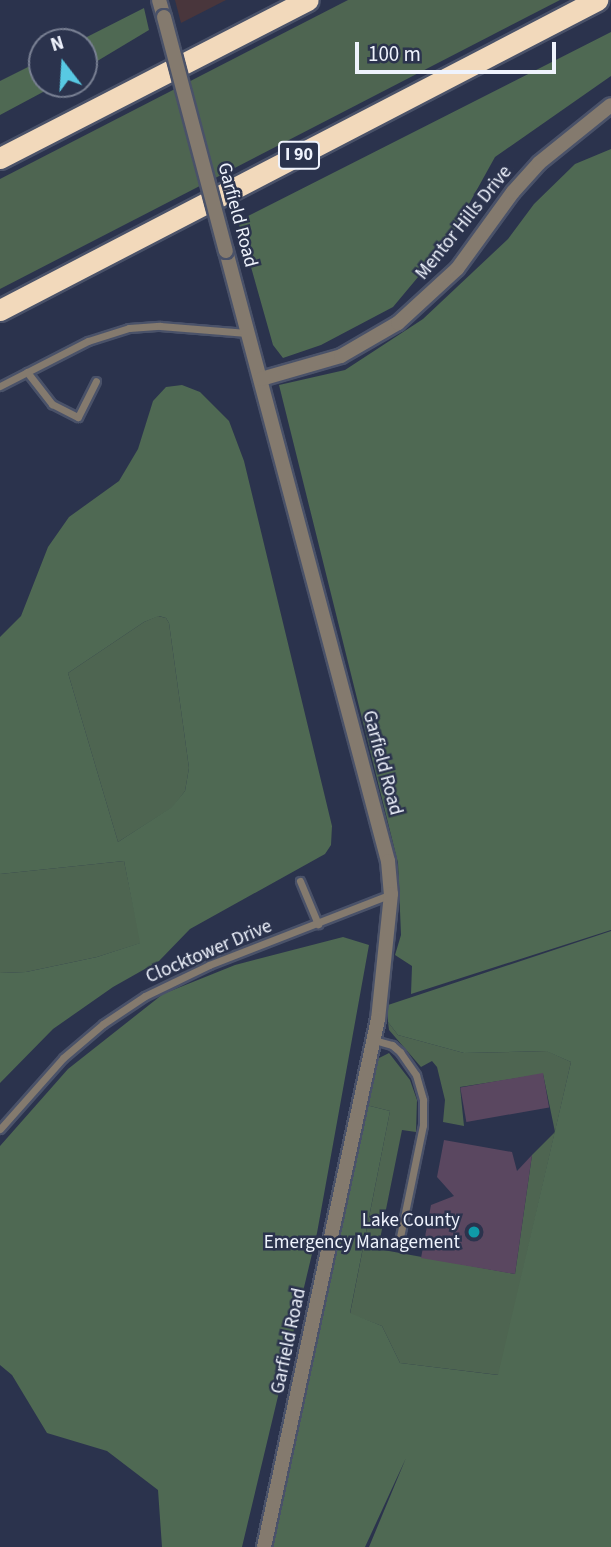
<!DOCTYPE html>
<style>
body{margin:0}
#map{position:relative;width:611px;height:1547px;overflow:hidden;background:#2b334d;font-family:"Source Sans 3",sans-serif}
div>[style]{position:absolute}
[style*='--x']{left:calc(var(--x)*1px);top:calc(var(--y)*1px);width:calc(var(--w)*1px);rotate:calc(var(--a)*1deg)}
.commercial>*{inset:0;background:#49363c}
.green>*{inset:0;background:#4e6551}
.forest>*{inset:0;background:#4f6953}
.building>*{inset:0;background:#5a4760;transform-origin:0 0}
.roads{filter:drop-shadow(2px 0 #4a5269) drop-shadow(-2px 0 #4a5269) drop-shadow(0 2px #4a5269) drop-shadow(0 -2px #4a5269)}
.lane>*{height:7px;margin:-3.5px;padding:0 3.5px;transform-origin:3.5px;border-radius:3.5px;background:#847a6e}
.street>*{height:14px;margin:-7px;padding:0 7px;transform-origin:7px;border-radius:7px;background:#847a6e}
.highway>*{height:21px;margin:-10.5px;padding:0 10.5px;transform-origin:10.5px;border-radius:10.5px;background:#f2d9bb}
.bridges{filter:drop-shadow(2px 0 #4a5269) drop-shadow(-2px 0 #4a5269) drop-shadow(0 2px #4a5269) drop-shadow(0 -2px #4a5269)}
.street-bridge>*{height:14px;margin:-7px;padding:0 7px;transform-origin:7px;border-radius:7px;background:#847a6e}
.dots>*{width:19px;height:19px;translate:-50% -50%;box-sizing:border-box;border:4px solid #2b334d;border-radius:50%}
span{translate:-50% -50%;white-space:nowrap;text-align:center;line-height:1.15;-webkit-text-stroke:5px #2b334d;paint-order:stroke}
.shield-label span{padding:2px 5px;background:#2b334d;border:2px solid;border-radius:5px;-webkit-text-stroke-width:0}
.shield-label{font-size:18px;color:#eff3fd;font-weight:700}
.street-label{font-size:19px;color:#eff3fd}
.poi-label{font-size:19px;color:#eff3fd}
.right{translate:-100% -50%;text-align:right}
.north{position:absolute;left:28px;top:28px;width:70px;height:70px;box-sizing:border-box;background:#2b334d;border:2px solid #798093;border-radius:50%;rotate:343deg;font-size:19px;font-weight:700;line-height:28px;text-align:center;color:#eff3fd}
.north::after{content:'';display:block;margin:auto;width:24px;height:32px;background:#58c9e3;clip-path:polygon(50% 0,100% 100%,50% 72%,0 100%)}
.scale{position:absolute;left:355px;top:42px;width:201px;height:32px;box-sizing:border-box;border:4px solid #eff3fd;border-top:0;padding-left:9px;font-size:21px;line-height:24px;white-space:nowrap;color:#eff3fd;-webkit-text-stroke:5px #2b334d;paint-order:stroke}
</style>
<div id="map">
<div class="commercial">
<div style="clip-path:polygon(175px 0,226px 0,181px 23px)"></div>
</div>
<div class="green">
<div style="clip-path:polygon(348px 0,560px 0,0 289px,0 179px)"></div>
<div style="clip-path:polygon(158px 616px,166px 618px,169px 623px,189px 768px,185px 791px,173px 807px,118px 842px,68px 673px,144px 622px)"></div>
<div style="clip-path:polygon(124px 861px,141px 943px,97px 957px,26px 972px,0 973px,0 874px)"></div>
<div style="clip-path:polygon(388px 1022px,398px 1035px,464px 1053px,547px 1051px,571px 1062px,499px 1375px,400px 1363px,382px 1326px,350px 1314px,390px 1111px,366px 1105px,377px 1059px,389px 1053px,410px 1080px,417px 1100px,416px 1132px,402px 1130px,378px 1249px,515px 1274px,532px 1155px,555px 1132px,543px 1074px,460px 1087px,464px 1126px,443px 1122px,445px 1100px,437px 1067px,432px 1061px,421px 1067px,389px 1030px)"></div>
</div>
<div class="forest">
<div style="clip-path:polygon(144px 8px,149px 30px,84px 69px,84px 42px,77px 42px)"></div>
<div style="clip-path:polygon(611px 32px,611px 76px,495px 157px,449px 240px,393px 307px,321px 345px,283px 358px,273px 345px,238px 221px)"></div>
<div style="clip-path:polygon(42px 60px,42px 84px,58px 84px,0 115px,0 81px)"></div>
<div style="clip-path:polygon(611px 149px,611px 930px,411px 994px,412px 966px,395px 955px,401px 935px,398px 863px,279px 385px,345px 370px,423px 319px,508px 239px,534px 204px,575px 164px)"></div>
<div style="clip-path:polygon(evenodd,182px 385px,200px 392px,229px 421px,244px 461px,332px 826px,331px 845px,325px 854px,190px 929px,159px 961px,113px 987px,53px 1029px,0 1083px,0 973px,26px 972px,97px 957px,140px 943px,124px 861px,0 874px,0 637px,21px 616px,48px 547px,69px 517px,119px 481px,138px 449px,153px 401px,166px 387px,182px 385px,159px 616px,166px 618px,169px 623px,189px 768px,185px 791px,172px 807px,118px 842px,68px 673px,144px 622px,159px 616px)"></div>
<div style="clip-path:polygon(611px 931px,611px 1547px,369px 1547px,406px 1458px,365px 1547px,270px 1547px,366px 1105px,390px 1111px,350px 1313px,382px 1326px,400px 1363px,498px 1375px,571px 1062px,546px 1051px,464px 1053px,398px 1035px,388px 1022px,388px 1005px)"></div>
<div style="clip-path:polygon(343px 937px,369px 945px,317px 1233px,242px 1547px,162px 1547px,158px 1490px,107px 1451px,47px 1433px,12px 1375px,0 1365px,0 1146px,68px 1069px,163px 994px,235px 965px)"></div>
</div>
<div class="building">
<div style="left:543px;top:1073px;width:35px;height:84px;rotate:80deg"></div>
<div style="clip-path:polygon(444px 1140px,512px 1152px,517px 1171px,532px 1155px,515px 1274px,421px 1258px,431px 1205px,454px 1196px,437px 1177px)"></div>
</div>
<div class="roads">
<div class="lane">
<div style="--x:27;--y:372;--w:41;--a:52"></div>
<div style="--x:52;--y:404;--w:29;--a:27"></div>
<div style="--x:78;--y:417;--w:40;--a:-63.4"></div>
<div style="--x:0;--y:386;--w:99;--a:-27.1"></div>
<div style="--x:88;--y:341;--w:43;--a:-17.6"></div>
<div style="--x:129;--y:328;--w:31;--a:-4"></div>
<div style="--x:160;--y:326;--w:87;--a:4.6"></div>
<div style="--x:300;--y:881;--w:47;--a:67.3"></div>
<div style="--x:374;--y:1040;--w:19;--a:16"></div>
<div style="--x:392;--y:1045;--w:11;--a:41"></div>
<div style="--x:400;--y:1052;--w:28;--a:55"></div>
<div style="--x:416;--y:1075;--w:26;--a:74"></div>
<div style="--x:423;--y:1100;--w:25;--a:90"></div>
<div style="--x:423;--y:1125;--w:119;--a:101.6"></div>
<div style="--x:0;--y:1129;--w:95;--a:-48.4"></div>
<div style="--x:63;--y:1058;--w:52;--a:-40.4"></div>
<div style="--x:103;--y:1024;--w:50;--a:-33.7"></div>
<div style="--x:145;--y:996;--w:71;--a:-25.8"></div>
<div style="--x:209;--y:965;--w:195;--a:-21.3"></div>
</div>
<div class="street">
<div style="--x:159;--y:0;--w:18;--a:74"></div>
<div style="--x:226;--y:251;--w:631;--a:75.13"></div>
<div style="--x:388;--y:861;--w:33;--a:85"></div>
<div style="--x:391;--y:894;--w:126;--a:95.9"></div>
<div style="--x:378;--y:1019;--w:540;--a:102.18"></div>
<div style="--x:261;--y:379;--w:83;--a:-16"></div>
<div style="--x:341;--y:356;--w:66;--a:-30.1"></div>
<div style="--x:398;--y:323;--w:80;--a:-42.5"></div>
<div style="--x:457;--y:269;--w:95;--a:-54"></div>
<div style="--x:513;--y:192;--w:39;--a:-48"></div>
<div style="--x:539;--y:163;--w:92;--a:-38.9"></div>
</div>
<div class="highway">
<div style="--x:0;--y:158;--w:346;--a:-27.2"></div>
<div style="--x:0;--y:310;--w:673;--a:-27.44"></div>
</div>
</div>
<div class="bridges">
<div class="street-bridge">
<div style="--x:164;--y:17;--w:242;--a:75.2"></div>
</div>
</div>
<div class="dots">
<div style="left:474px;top:1232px;background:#0f9aa8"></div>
</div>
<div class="shield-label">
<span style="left:299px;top:155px">I 90</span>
</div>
<div class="street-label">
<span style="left:237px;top:215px;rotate:75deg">Garfield Road</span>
<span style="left:464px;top:223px;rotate:-51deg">Mentor Hills Drive</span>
<span style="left:382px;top:763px;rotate:75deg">Garfield Road</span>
<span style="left:209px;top:952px;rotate:-23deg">Clocktower Drive</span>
<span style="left:289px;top:1341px;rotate:-78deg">Garfield Road</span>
</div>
<div class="poi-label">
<span class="right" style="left:460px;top:1232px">Lake County<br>Emergency Management</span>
</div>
<div class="north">N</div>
<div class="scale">100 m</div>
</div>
